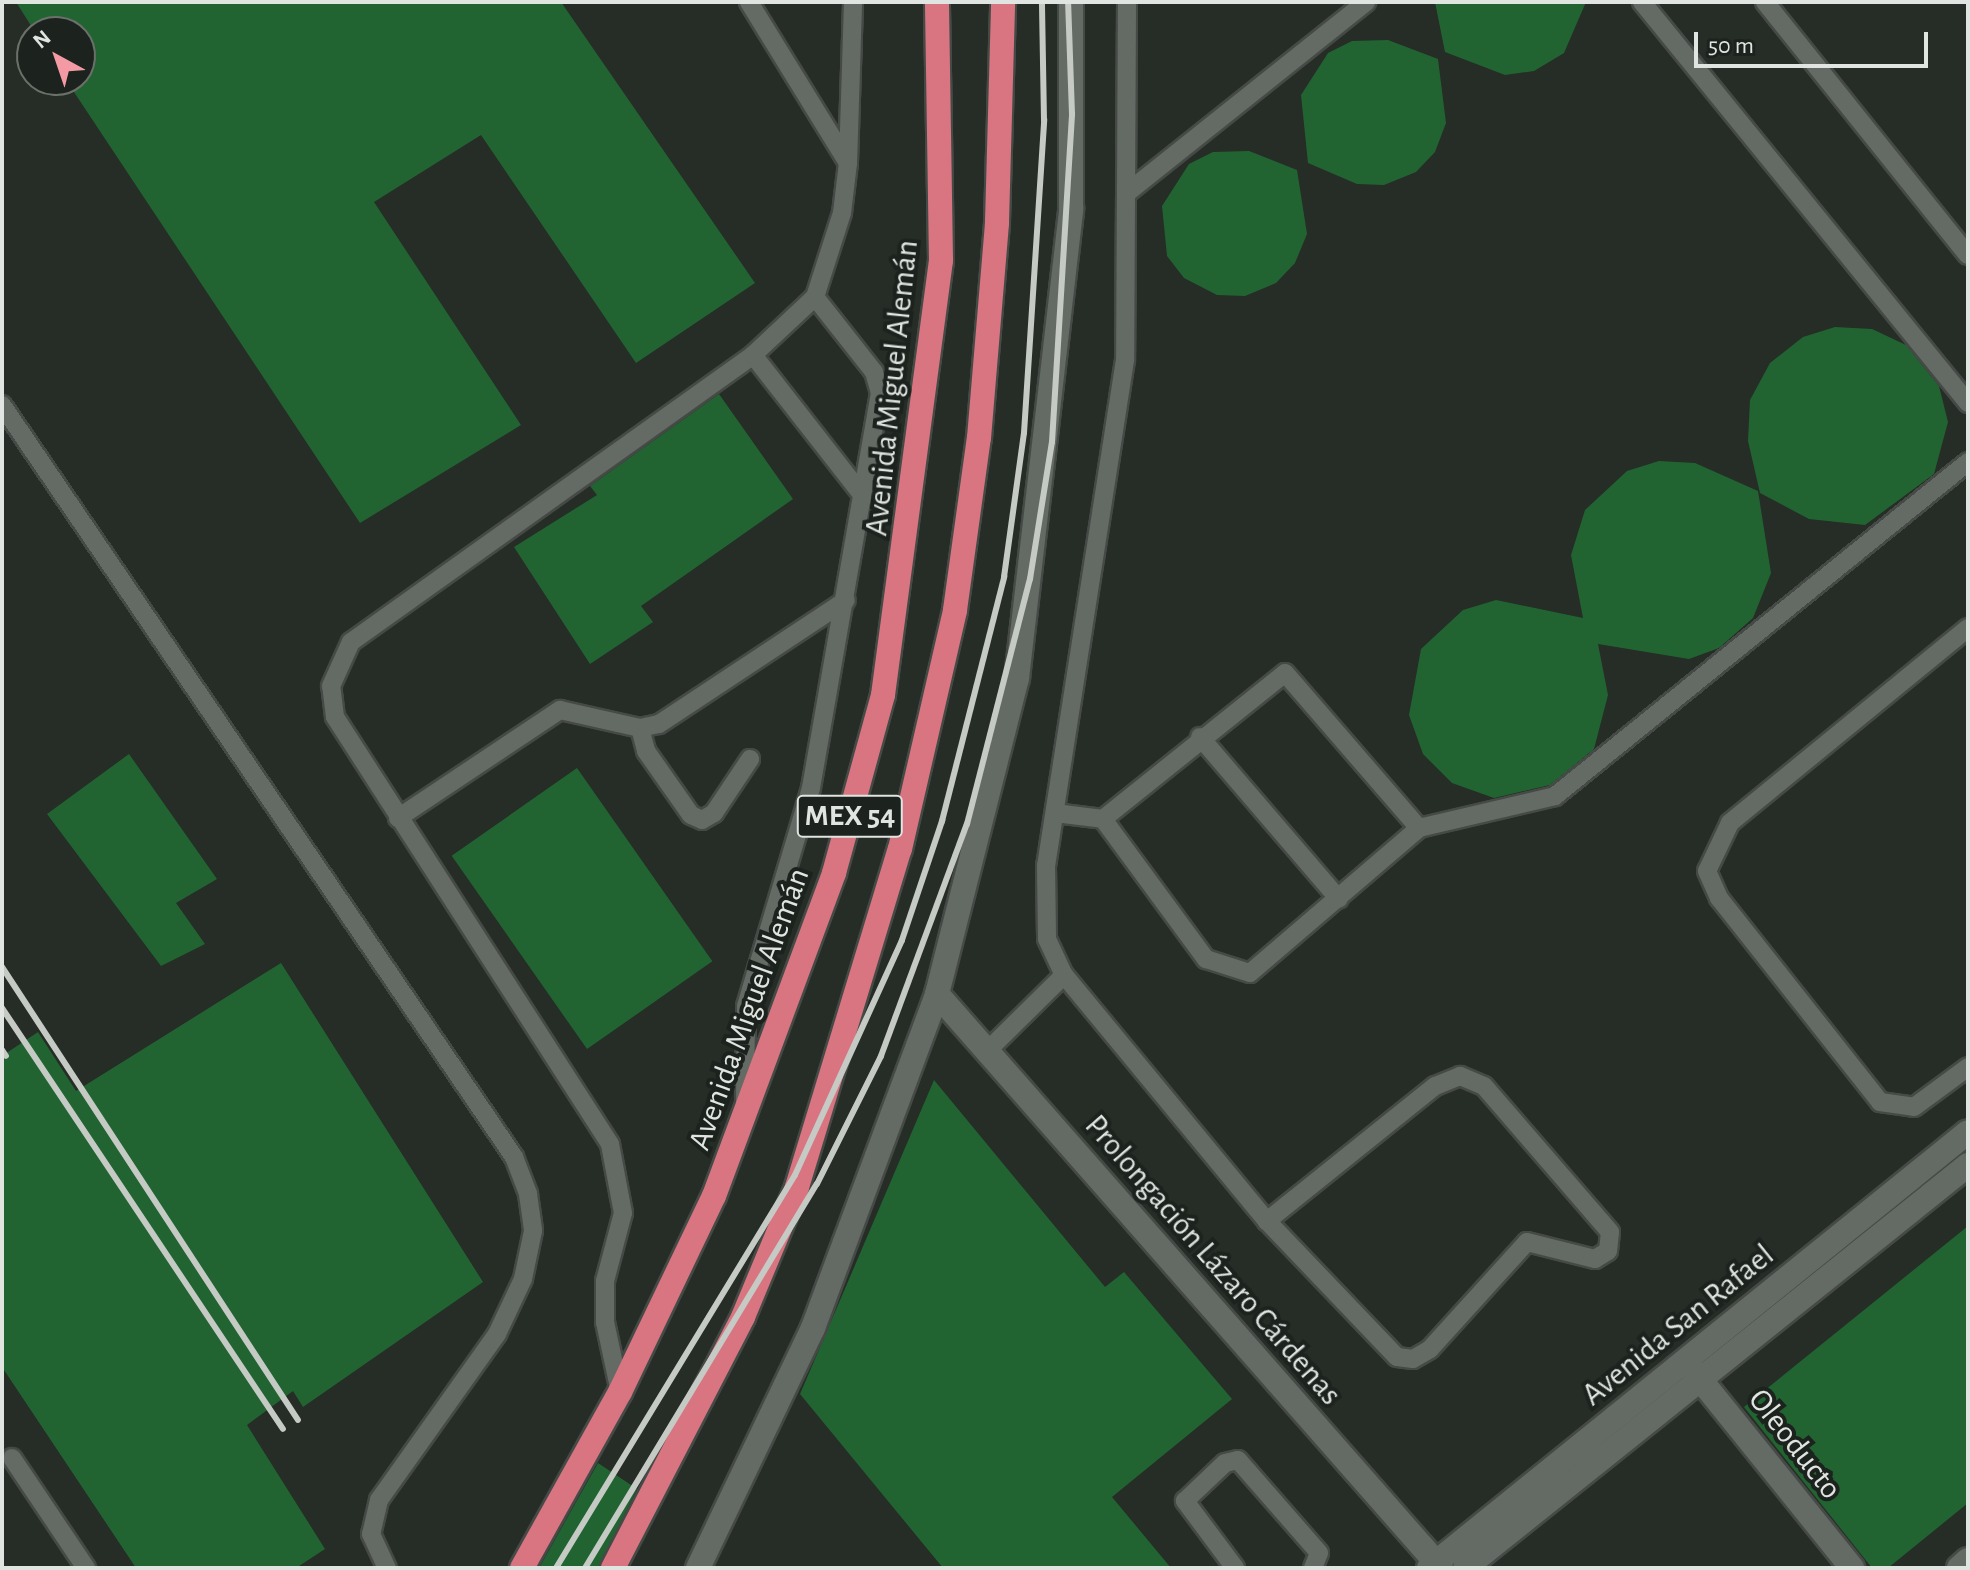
<!DOCTYPE html>
<meta charset="utf-8">
<style>
body{margin:0}
#map{position:relative;width:1970px;height:1570px;overflow:hidden;background:#262c26;font-family:"Alegreya Sans",sans-serif}
div>[style]{position:absolute}
[style*='--x']{left:calc(var(--x)*1px);top:calc(var(--y)*1px);width:calc(var(--w)*1px);rotate:calc(var(--a)*1deg)}
.building>*{inset:0;background:#226431;transform-origin:0 0}
.roads{filter:drop-shadow(2px 0 #464a46) drop-shadow(-2px 0 #464a46) drop-shadow(0 2px #464a46) drop-shadow(0 -2px #464a46)}
.lane>*{height:18px;margin:-9px;padding:0 9px;transform-origin:9px;border-radius:9px;background:#646b65}
.street>*{height:24px;margin:-12px;padding:0 12px;transform-origin:12px;border-radius:12px;background:#646b65}
.secondary>*{height:24px;margin:-12px;padding:0 12px;transform-origin:12px;border-radius:12px;background:#646b65}
.highway>*{height:24px;margin:-12px;padding:0 12px;transform-origin:12px;border-radius:12px;background:#d97481}
.rail>*{height:6px;margin:-3px;padding:0 3px;transform-origin:3px;border-radius:3px;background:#c5cac5}
span{translate:-50% -50%;white-space:nowrap;text-align:center;line-height:1.15;-webkit-text-stroke:8px #1c221d;paint-order:stroke}
.shield-label span{padding:2px 6px;background:#1c221d;border:2px solid;border-radius:6px;-webkit-text-stroke-width:0}
.shield-label{font-size:30px;color:#e1e5e1;font-weight:700}
.street-label{font-size:32px;color:#e1e5e1}
.frame{position:absolute;inset:0;border:4px solid #e1e5e1;pointer-events:none}
.north{position:absolute;left:16px;top:16px;width:80px;height:80px;box-sizing:border-box;background:#1c221d;border:2px solid #6b706b;border-radius:50%;rotate:320deg;font-size:22px;font-weight:700;line-height:32px;text-align:center;color:#e1e5e1}
.north::after{content:'';display:block;margin:auto;width:28px;height:36px;background:#f49aa4;clip-path:polygon(50% 0,100% 100%,50% 72%,0 100%)}
.scale{position:absolute;left:1694px;top:32px;width:234px;height:36px;box-sizing:border-box;border:4px solid #e1e5e1;border-top:0;padding-left:10px;font-size:24px;line-height:28px;white-space:nowrap;color:#e1e5e1;-webkit-text-stroke:6px #1c221d;paint-order:stroke}
</style>
<div id="map">
<div class="building">
<div style="clip-path:polygon(16px 2px,561px 2px,755px 283px,636px 363px,481px 135px,374px 202px,521px 425px,360px 523px,66px 80px,80px 80px,80px 32px,35px 32px)"></div>
<div style="clip-path:polygon(1435px 2px,1586px 2px,1564px 53px,1534px 71px,1505px 75px,1445px 52px)"></div>
<div style="clip-path:polygon(1388px 40px,1438px 59px,1446px 123px,1435px 152px,1416px 172px,1384px 185px,1357px 184px,1308px 163px,1301px 95px,1328px 53px,1352px 41px)"></div>
<div style="clip-path:polygon(1249px 151px,1297px 170px,1307px 234px,1295px 263px,1276px 283px,1245px 296px,1217px 295px,1184px 278px,1167px 256px,1162px 206px,1189px 164px,1213px 152px)"></div>
<div style="clip-path:polygon(1835px 327px,1872px 329px,1906px 345px,1939px 386px,1948px 422px,1934px 474px,1865px 525px,1809px 519px,1760px 493px,1748px 441px,1750px 400px,1770px 363px,1803px 337px)"></div>
<div style="clip-path:polygon(719px 394px,793px 499px,641px 606px,653px 622px,590px 664px,514px 547px,597px 495px,590px 486px)"></div>
<div style="clip-path:polygon(1659px 461px,1695px 463px,1758px 491px,1771px 573px,1753px 618px,1719px 648px,1689px 659px,1598px 644px,1608px 695px,1594px 749px,1550px 785px,1494px 798px,1452px 783px,1423px 754px,1409px 715px,1421px 649px,1463px 610px,1496px 600px,1583px 618px,1571px 555px,1585px 510px,1627px 471px)"></div>
<div style="clip-path:polygon(129px 754px,217px 879px,176px 903px,205px 944px,161px 966px,47px 814px)"></div>
<div style="left:577px;top:768px;width:236px;height:153px;rotate:55deg"></div>
<div style="clip-path:polygon(281px 963px,483px 1282px,303px 1407px,293px 1391px,247px 1425px,325px 1549px,296px 1568px,136px 1568px,2px 1367px,2px 1056px,38px 1032px,76px 1091px)"></div>
<div style="clip-path:polygon(934px 1080px,1105px 1287px,1124px 1272px,1232px 1399px,1112px 1497px,1171px 1568px,943px 1568px,800px 1394px)"></div>
<div style="clip-path:polygon(1968px 1226px,1968px 1503px,1888px 1568px,1872px 1568px,1744px 1407px)"></div>
<div style="clip-path:polygon(598px 1463px,637px 1489px,598px 1568px,539px 1568px)"></div>
</div>
<div class="roads">
<div class="lane">
<div style="--x:1127;--y:2;--w:358;--a:90.3"></div>
<div style="--x:1125;--y:360;--w:512;--a:98.87"></div>
<div style="--x:1046;--y:866;--w:73;--a:89.2"></div>
<div style="--x:1047;--y:939;--w:40;--a:65"></div>
<div style="--x:1064;--y:975;--w:319;--a:50.5"></div>
<div style="--x:1267;--y:1221;--w:188;--a:46.3"></div>
<div style="--x:1397;--y:1357;--w:16;--a:7"></div>
<div style="--x:1413;--y:1359;--w:20;--a:-30"></div>
<div style="--x:1430;--y:1349;--w:144;--a:-47.8"></div>
<div style="--x:1527;--y:1242;--w:70;--a:14"></div>
<div style="--x:1595;--y:1259;--w:15;--a:-32"></div>
<div style="--x:1608;--y:1251;--w:19;--a:-84"></div>
<div style="--x:1610;--y:1232;--w:193;--a:-130.8"></div>
<div style="--x:1484;--y:1086;--w:26;--a:-157"></div>
<div style="--x:1460;--y:1076;--w:27;--a:158"></div>
<div style="--x:1435;--y:1086;--w:216;--a:141.2"></div>
<div style="--x:1642;--y:2;--w:517;--a:50.89"></div>
<div style="--x:1765;--y:2;--w:324;--a:51.3"></div>
<div style="--x:848;--y:163;--w:161;--a:-88.2"></div>
<div style="--x:1128;--y:192;--w:305;--a:-38.6"></div>
<div style="--x:753;--y:355;--w:180;--a:52"></div>
<div style="--x:2;--y:405;--w:910;--a:55.75"></div>
<div style="--x:514;--y:1157;--w:40;--a:69"></div>
<div style="--x:528;--y:1194;--w:37;--a:82"></div>
<div style="--x:533;--y:1231;--w:49;--a:101.8"></div>
<div style="--x:523;--y:1279;--w:61;--a:115.3"></div>
<div style="--x:497;--y:1334;--w:204;--a:125.4"></div>
<div style="--x:379;--y:1500;--w:35;--a:103"></div>
<div style="--x:371;--y:1534;--w:38;--a:65"></div>
<div style="--x:1968;--y:628;--w:308;--a:140.7"></div>
<div style="--x:1730;--y:823;--w:53;--a:115.6"></div>
<div style="--x:1707;--y:871;--w:30;--a:66"></div>
<div style="--x:1719;--y:898;--w:260;--a:51.7"></div>
<div style="--x:1880;--y:1102;--w:34;--a:8"></div>
<div style="--x:1914;--y:1107;--w:67;--a:-36.5"></div>
<div style="--x:640;--y:728;--w:24;--a:75"></div>
<div style="--x:646;--y:751;--w:78;--a:54.9"></div>
<div style="--x:691;--y:815;--w:12;--a:24"></div>
<div style="--x:702;--y:820;--w:14;--a:-30"></div>
<div style="--x:714;--y:813;--w:65;--a:-56.3"></div>
<div style="--x:1200;--y:737;--w:213;--a:49.4"></div>
<div style="--x:1055;--y:813;--w:48;--a:7.1"></div>
<div style="--x:1103;--y:819;--w:174;--a:53.7"></div>
<div style="--x:1206;--y:959;--w:46;--a:17.7"></div>
<div style="--x:1250;--y:973;--w:223;--a:-40.6"></div>
<div style="--x:1419;--y:828;--w:140;--a:-13.2"></div>
<div style="--x:1555;--y:796;--w:531;--a:-38.96"></div>
<div style="--x:398;--y:818;--w:195;--a:-33.7"></div>
<div style="--x:560;--y:710;--w:82;--a:12.7"></div>
<div style="--x:640;--y:728;--w:19;--a:-12"></div>
<div style="--x:659;--y:724;--w:224;--a:-33.5"></div>
<div style="--x:1103;--y:819;--w:233;--a:-38.7"></div>
<div style="--x:1285;--y:673;--w:205;--a:49.2"></div>
<div style="--x:987;--y:1051;--w:108;--a:-44.6"></div>
<div style="--x:745;--y:1105;--w:99;--a:-89.4"></div>
<div style="--x:746;--y:1006;--w:227;--a:-73.4"></div>
<div style="--x:811;--y:788;--w:401;--a:-80.1"></div>
<div style="--x:880;--y:393;--w:22;--a:-106"></div>
<div style="--x:874;--y:372;--w:95;--a:-128.2"></div>
<div style="--x:620;--y:1392;--w:72;--a:-102.1"></div>
<div style="--x:605;--y:1322;--w:41;--a:-90"></div>
<div style="--x:605;--y:1281;--w:70;--a:-75.2"></div>
<div style="--x:623;--y:1213;--w:70;--a:-100.7"></div>
<div style="--x:610;--y:1144;--w:508;--a:-122.78"></div>
<div style="--x:335;--y:717;--w:31;--a:-97"></div>
<div style="--x:331;--y:686;--w:48;--a:-65.6"></div>
<div style="--x:351;--y:642;--w:494;--a:-35.5"></div>
<div style="--x:753;--y:355;--w:85;--a:-43.1"></div>
<div style="--x:815;--y:297;--w:88;--a:-72.2"></div>
<div style="--x:842;--y:213;--w:50;--a:-83.2"></div>
<div style="--x:848;--y:163;--w:189;--a:-121.6"></div>
<div style="--x:12;--y:1458;--w:133;--a:56.1"></div>
<div style="--x:1235;--y:1568;--w:84;--a:-126.7"></div>
<div style="--x:1185;--y:1501;--w:55;--a:-43.5"></div>
<div style="--x:1225;--y:1463;--w:13;--a:-13"></div>
<div style="--x:1238;--y:1460;--w:123;--a:48.9"></div>
<div style="--x:1319;--y:1553;--w:16;--a:112"></div>
</div>
<div class="street">
<div style="--x:1688;--y:1364;--w:262;--a:51.2"></div>
<div style="--x:1959;--y:1568;--w:12;--a:-42"></div>
</div>
<div class="secondary">
<div style="--x:937;--y:994;--w:764;--a:48.72"></div>
<div style="--x:698;--y:1568;--w:266;--a:-64.4"></div>
<div style="--x:813;--y:1328;--w:356;--a:-69.6"></div>
<div style="--x:937;--y:994;--w:326;--a:-75.8"></div>
<div style="--x:1017;--y:678;--w:472;--a:-83.4"></div>
<div style="--x:1071;--y:209;--w:207;--a:-90"></div>
<div style="--x:1429;--y:1568;--w:693;--a:-38.97"></div>
<div style="--x:1465;--y:1568;--w:645;--a:-38.7"></div>
</div>
<div class="highway">
<div style="--x:522;--y:1568;--w:201;--a:-60.9"></div>
<div style="--x:620;--y:1392;--w:217;--a:-64.4"></div>
<div style="--x:714;--y:1196;--w:345;--a:-69.6"></div>
<div style="--x:834;--y:873;--w:185;--a:-74.6"></div>
<div style="--x:883;--y:695;--w:439;--a:-82.4"></div>
<div style="--x:941;--y:260;--w:258;--a:-90.9"></div>
<div style="--x:613;--y:1568;--w:283;--a:-62.6"></div>
<div style="--x:743;--y:1317;--w:141;--a:-67.4"></div>
<div style="--x:797;--y:1187;--w:353;--a:-73.1"></div>
<div style="--x:900;--y:849;--w:245;--a:-77"></div>
<div style="--x:955;--y:610;--w:174;--a:-82.1"></div>
<div style="--x:979;--y:438;--w:217;--a:-85.2"></div>
<div style="--x:997;--y:222;--w:220;--a:-88.4"></div>
</div>
</div>
<div class="rail">
<div style="--x:2;--y:967;--w:541;--a:56.84"></div>
<div style="--x:2;--y:1008;--w:506;--a:56.28"></div>
<div style="--x:2;--y:1050;--w:7;--a:56"></div>
<div style="--x:556;--y:1568;--w:460;--a:-58.7"></div>
<div style="--x:795;--y:1175;--w:258;--a:-65.5"></div>
<div style="--x:902;--y:940;--w:126;--a:-71.4"></div>
<div style="--x:942;--y:821;--w:252;--a:-75.7"></div>
<div style="--x:1004;--y:577;--w:145;--a:-82.1"></div>
<div style="--x:1024;--y:433;--w:314;--a:-86.3"></div>
<div style="--x:1044;--y:120;--w:118;--a:-91"></div>
<div style="--x:585;--y:1568;--w:449;--a:-58.9"></div>
<div style="--x:817;--y:1184;--w:143;--a:-63.4"></div>
<div style="--x:881;--y:1056;--w:247;--a:-69.7"></div>
<div style="--x:967;--y:824;--w:253;--a:-75.6"></div>
<div style="--x:1030;--y:579;--w:139;--a:-80.9"></div>
<div style="--x:1052;--y:442;--w:329;--a:-86.5"></div>
<div style="--x:1072;--y:114;--w:112;--a:-92"></div>
</div>
<div class="shield-label">
<span style="left:850px;top:816px">MEX 54</span>
</div>
<div class="street-label">
<span style="left:892px;top:388px;rotate:-84deg">Avenida Miguel Alemán</span>
<span style="left:749px;top:1009px;rotate:-70deg">Avenida Miguel Alemán</span>
<span style="left:1213px;top:1260px;rotate:49deg">Prolongación Lázaro Cárdenas</span>
<span style="left:1678px;top:1325px;rotate:-39deg">Avenida San Rafael</span>
<span style="left:1795px;top:1444px;rotate:52deg">Oleoducto</span>
</div>
<div class="frame"></div>
<div class="north">N</div>
<div class="scale">50 m</div>
</div>
